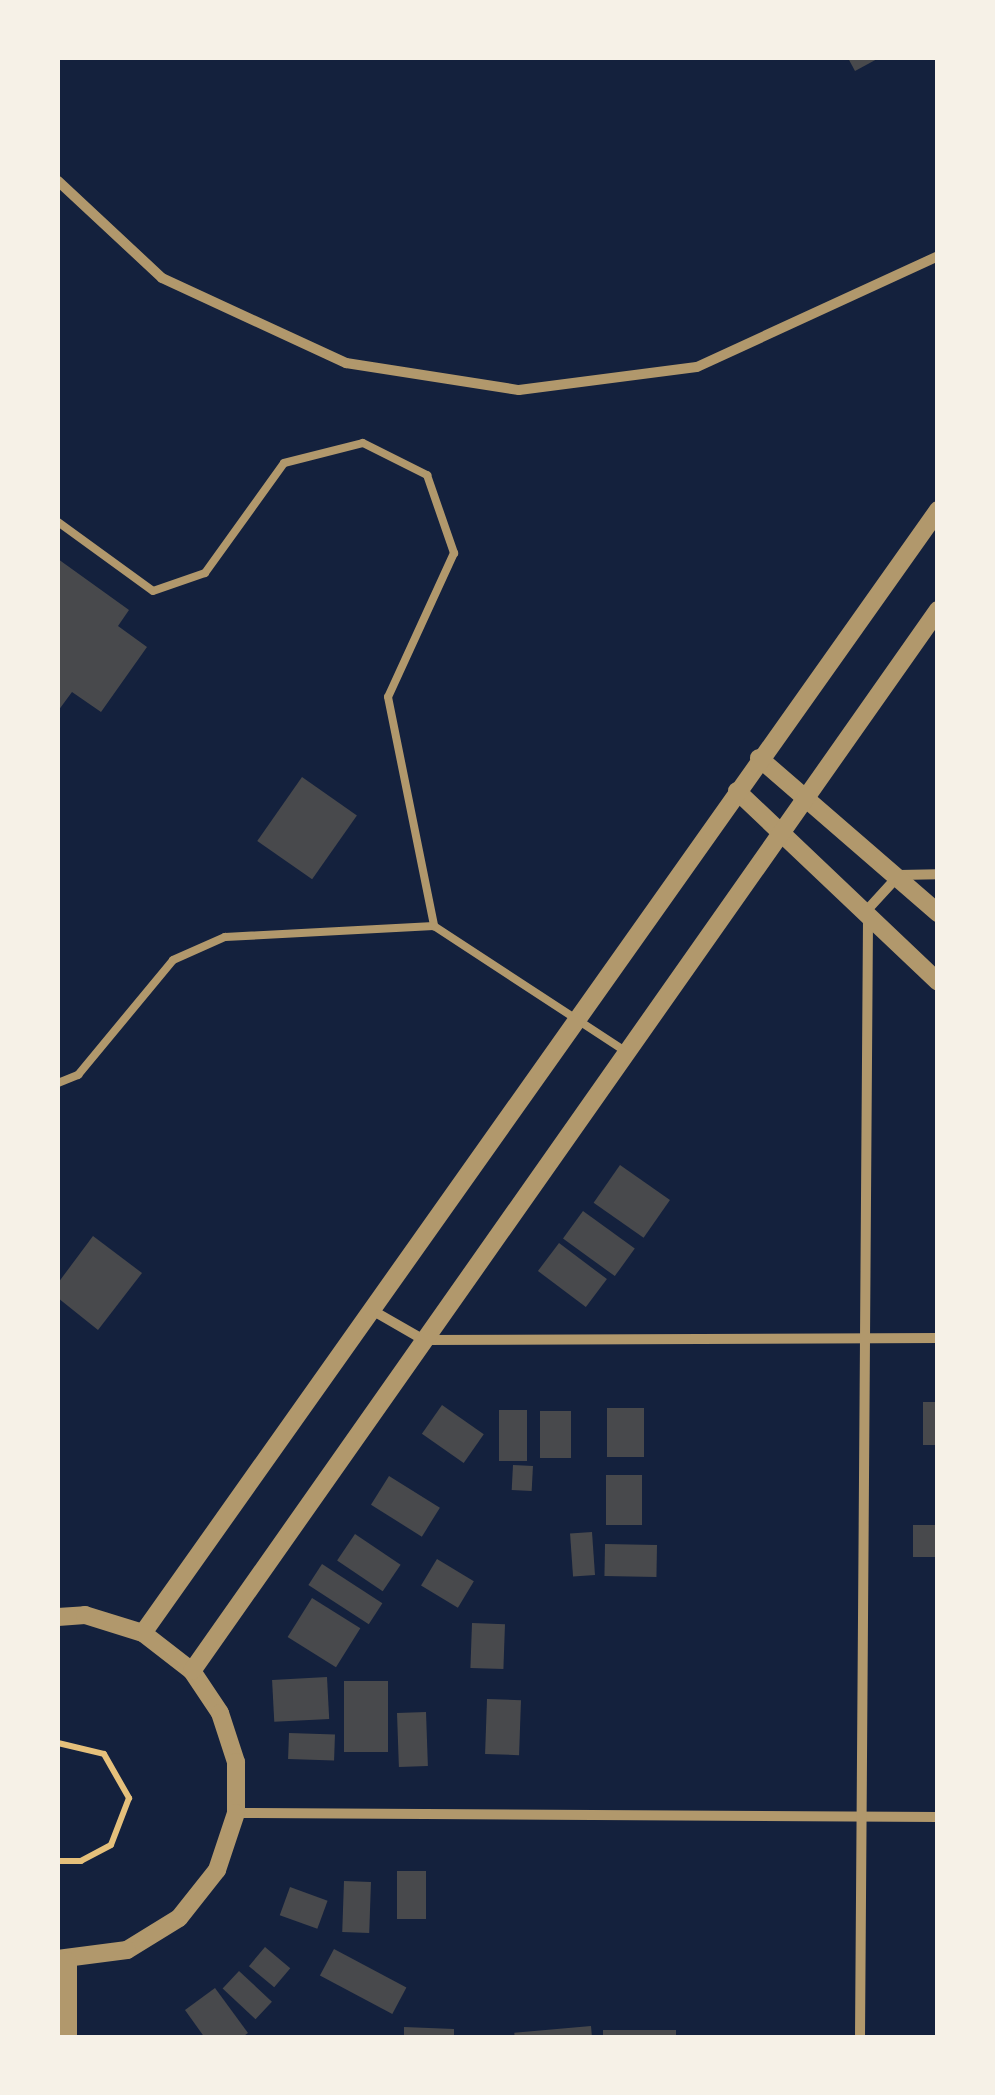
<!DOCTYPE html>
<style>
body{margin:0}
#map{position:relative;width:995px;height:2095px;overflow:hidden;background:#14213d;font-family:"Open Sans",sans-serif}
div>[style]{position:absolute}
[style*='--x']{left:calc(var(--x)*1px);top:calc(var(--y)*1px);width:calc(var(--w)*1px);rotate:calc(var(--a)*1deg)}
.building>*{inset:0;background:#48494c;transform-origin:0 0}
.path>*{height:6px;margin:-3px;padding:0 3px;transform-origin:3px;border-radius:3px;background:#e5c07b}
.service>*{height:8px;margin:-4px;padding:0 4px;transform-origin:4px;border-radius:4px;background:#b1986c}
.minor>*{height:10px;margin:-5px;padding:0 5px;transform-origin:5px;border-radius:5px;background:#b1986c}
.tertiary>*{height:18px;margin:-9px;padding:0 9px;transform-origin:9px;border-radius:9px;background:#b1986c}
span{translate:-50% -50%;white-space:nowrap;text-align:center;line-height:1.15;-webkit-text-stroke:9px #f6f1e7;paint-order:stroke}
.frame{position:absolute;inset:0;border:60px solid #f6f1e7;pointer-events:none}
</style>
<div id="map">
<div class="building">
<div style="clip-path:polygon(848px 58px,879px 58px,855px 71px)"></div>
<div style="clip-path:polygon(58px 559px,129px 610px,118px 626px,147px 647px,101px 712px,72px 692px,58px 711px)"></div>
<div style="left:302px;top:777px;width:67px;height:78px;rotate:35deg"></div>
<div style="left:620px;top:1165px;width:61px;height:46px;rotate:35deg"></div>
<div style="left:583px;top:1211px;width:64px;height:34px;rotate:36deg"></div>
<div style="clip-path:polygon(93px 1236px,142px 1273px,98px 1330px,58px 1298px,58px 1283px)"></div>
<div style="left:559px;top:1243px;width:60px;height:35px;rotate:37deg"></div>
<div style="left:923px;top:1402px;width:15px;height:43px"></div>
<div style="left:442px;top:1405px;width:51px;height:35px;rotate:35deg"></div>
<div style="left:607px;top:1408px;width:37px;height:49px"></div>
<div style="left:499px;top:1410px;width:28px;height:51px"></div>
<div style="left:540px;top:1411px;width:31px;height:47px"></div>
<div style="left:513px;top:1465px;width:20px;height:25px;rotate:3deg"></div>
<div style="left:606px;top:1475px;width:36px;height:50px"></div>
<div style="left:389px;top:1476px;width:60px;height:34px;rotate:32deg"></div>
<div style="left:938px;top:1525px;width:32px;height:25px;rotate:90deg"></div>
<div style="left:592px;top:1532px;width:43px;height:22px;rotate:86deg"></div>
<div style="left:355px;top:1534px;width:55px;height:32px;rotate:34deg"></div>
<div style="left:605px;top:1544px;width:52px;height:32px;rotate:1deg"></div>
<div style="left:437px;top:1559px;width:43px;height:31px;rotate:31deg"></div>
<div style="left:322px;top:1564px;width:72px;height:25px;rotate:33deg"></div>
<div style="left:312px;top:1598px;width:57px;height:46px;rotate:32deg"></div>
<div style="left:472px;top:1623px;width:33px;height:45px;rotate:2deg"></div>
<div style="left:327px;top:1677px;width:42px;height:55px;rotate:87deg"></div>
<div style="left:344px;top:1681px;width:44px;height:71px"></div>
<div style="left:487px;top:1699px;width:34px;height:55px;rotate:2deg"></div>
<div style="left:426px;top:1712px;width:54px;height:29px;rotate:88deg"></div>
<div style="left:289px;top:1733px;width:46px;height:26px;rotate:2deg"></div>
<div style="left:397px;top:1871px;width:29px;height:48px"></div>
<div style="left:344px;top:1881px;width:27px;height:51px;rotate:2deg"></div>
<div style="left:290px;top:1887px;width:40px;height:30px;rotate:20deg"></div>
<div style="left:265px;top:1947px;width:33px;height:25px;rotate:40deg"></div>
<div style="left:334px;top:1949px;width:82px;height:30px;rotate:28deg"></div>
<div style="left:239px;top:1971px;width:45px;height:24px;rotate:43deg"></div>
<div style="clip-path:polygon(215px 1988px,248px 2033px,241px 2038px,205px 2038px,185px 2010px)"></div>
<div style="left:591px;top:2026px;width:12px;height:77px;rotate:85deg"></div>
<div style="clip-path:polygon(404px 2027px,454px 2029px,454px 2038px,404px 2038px)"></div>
<div style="left:603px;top:2030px;width:73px;height:8px"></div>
</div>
<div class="path">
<div style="--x:58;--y:1743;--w:47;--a:13.4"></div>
<div style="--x:104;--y:1754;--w:51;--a:60.4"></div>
<div style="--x:129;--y:1798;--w:50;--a:111"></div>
<div style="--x:111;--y:1845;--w:34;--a:152"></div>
<div style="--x:81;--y:1861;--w:23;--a:180"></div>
</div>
<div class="service">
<div style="--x:58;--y:522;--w:117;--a:36"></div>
<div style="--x:153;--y:591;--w:55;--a:-19.1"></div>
<div style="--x:205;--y:573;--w:135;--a:-54.3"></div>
<div style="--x:284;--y:463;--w:81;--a:-14.2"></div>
<div style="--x:363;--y:443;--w:72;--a:26.6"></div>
<div style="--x:427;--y:475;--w:83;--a:70.9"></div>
<div style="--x:454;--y:553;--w:158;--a:114.6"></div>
<div style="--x:388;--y:697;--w:234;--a:78.6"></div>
<div style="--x:58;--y:1083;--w:22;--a:-22"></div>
<div style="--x:78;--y:1075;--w:149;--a:-50.4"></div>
<div style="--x:173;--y:960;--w:57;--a:-23.9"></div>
<div style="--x:225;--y:937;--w:209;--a:-3"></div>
<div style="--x:434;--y:926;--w:228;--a:33.2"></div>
</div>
<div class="minor">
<div style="--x:58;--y:181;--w:142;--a:43"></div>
<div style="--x:162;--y:278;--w:203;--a:24.8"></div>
<div style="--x:346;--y:363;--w:175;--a:8.9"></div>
<div style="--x:519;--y:390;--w:179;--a:-7.4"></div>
<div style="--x:697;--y:367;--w:265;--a:-24.7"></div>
<div style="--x:370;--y:1309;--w:62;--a:29.9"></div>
<div style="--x:424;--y:1340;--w:514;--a:-0.22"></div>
<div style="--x:236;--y:1813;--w:702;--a:0.33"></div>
<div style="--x:860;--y:2038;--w:1129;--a:-89.59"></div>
<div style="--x:868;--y:909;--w:46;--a:-47.6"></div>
<div style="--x:899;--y:875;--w:39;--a:-1"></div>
</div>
<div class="tertiary">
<div style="--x:759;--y:758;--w:237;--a:40.9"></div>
<div style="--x:737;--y:791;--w:277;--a:43.5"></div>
<div style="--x:58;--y:1617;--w:27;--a:-4"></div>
<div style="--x:85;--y:1615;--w:61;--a:17.2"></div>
<div style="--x:143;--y:1633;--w:62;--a:37.8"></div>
<div style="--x:192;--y:1671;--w:50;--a:56.3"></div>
<div style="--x:220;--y:1713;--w:52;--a:71.9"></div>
<div style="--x:236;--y:1762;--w:51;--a:90"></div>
<div style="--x:236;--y:1813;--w:60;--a:108.4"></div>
<div style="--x:217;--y:1870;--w:61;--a:128.4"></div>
<div style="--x:179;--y:1918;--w:61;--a:148.4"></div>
<div style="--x:127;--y:1950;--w:70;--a:172.6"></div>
<div style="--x:143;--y:1633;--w:1376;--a:-54.7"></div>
<div style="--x:192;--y:1671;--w:1297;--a:-54.89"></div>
<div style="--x:68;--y:2038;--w:77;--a:-90"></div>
</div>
<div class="frame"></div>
</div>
